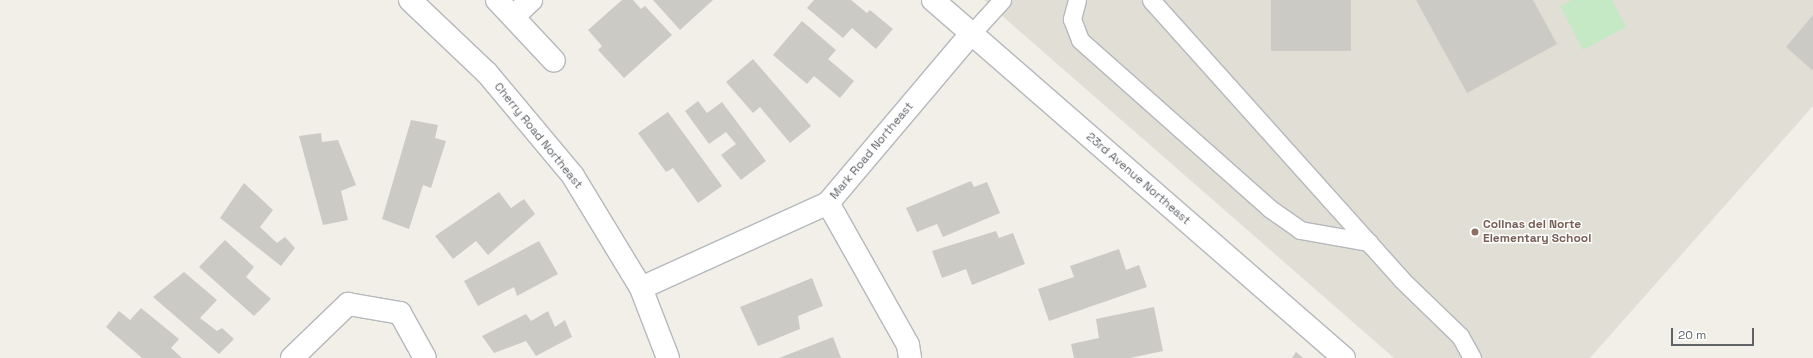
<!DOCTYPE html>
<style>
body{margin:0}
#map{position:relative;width:1813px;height:358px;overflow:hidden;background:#f1efe8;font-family:"Space Grotesk",sans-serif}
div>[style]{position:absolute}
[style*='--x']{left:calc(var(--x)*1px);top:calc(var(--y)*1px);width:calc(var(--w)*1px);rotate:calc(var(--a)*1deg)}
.education>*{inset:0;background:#e1ded6}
.green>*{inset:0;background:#c5e8c5}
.building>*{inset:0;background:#cccac5;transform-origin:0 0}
.roads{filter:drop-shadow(1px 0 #b5b8bc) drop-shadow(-1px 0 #b5b8bc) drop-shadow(0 1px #b5b8bc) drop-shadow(0 -1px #b5b8bc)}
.lane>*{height:17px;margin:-8.5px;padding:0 8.5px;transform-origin:8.5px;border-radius:8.5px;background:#fff}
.street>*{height:22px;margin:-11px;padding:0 11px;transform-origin:11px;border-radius:11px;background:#fff}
.secondary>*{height:22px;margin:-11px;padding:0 11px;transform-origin:11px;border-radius:11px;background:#fff}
.dots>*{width:11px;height:11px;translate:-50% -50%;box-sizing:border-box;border:2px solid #fff;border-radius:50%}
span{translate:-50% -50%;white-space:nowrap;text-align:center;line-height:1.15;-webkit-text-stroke:3px #fff;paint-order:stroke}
.street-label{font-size:12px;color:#5f6368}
.education-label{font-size:12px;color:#785e54;font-weight:700}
.left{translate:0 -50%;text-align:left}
.scale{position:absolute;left:1671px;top:328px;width:83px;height:18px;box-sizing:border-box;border:2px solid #5f6368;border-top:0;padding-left:5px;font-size:12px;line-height:14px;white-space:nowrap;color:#5f6368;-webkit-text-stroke:3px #fff;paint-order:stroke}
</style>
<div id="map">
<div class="education">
<div style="clip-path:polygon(984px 0,1813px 0,1813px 106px,1590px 358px,1394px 358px)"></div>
</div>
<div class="green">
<div style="clip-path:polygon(1572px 0,1612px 0,1626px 27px,1583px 50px,1560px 6px)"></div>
</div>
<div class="building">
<div style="clip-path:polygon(622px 0,633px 0,641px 9px,645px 6px,672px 35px,624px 78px,598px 50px,602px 46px,588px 30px)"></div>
<div style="clip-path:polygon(653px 0,713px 0,680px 30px)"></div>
<div style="clip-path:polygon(814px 0,851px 0,867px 13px,870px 10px,893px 29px,876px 49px,852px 28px,843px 38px,807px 8px)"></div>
<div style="left:1271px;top:0;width:80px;height:51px"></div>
<div style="clip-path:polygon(1416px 0,1533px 0,1557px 44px,1467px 93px)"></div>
<div style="clip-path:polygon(1813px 15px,1813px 69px,1812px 70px,1786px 47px)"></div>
<div style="clip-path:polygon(802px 21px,836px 50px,828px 59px,854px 81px,840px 98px,814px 76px,807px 84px,773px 55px)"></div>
<div style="clip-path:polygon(753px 59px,811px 126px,790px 143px,760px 107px,753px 113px,726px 82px)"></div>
<div style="clip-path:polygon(698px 101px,707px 113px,722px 102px,766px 161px,741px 180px,721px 155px,736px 144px,726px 132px,709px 144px,685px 111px)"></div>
<div style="clip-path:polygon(668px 112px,722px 186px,698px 203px,673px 168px,666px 172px,638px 133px)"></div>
<div style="clip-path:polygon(411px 120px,438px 125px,435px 138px,446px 141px,431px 188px,423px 185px,409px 229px,382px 219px)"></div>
<div style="clip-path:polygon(321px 133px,322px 142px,338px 140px,356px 185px,341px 191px,348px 220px,323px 225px,299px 136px)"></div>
<div style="clip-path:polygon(971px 181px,974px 187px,987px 182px,1000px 213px,943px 237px,937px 224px,917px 232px,906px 208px)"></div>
<div style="clip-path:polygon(244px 183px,273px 210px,260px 227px,277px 243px,285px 237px,295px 248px,281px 266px,220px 218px)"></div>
<div style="clip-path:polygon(499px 192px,511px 208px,524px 199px,535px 214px,488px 255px,476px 241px,453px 259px,435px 236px)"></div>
<div style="clip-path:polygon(996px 231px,999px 238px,1013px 233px,1025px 264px,972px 285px,966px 269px,942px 278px,932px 251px)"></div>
<div style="clip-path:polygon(225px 240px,254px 267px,246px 277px,271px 299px,254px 316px,199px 267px)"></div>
<div style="clip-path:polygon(539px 241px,558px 274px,517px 296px,514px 287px,478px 306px,464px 281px)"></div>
<div style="clip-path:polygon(1119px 249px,1126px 270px,1139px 265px,1147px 287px,1049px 321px,1038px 289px,1074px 277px,1070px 266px)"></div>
<div style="clip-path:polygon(184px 272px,217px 300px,200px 318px,217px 331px,222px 328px,234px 339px,219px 354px,153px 297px)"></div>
<div style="clip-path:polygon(812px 278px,823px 306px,798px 316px,800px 329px,758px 346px,740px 307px)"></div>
<div style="clip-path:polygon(1154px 307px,1163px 351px,1130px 358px,1074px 358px,1071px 344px,1099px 338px,1096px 319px)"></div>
<div style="clip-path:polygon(141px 308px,179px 339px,171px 348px,182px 358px,142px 358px,106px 327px,119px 311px,130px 320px)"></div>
<div style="clip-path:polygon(548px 311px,555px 327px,565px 320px,572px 337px,536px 356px,526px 341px,494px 353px,482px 336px,526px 314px,531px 321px)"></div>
<div style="clip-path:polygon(833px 337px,841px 358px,779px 358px)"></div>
<div style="clip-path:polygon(1296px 352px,1303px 358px,1292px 358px)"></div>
</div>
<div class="roads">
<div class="lane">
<div style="--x:1077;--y:0;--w:20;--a:105"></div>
<div style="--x:1072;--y:19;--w:22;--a:69"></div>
<div style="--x:1080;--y:40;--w:253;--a:41.6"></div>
<div style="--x:1269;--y:208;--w:38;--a:35"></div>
<div style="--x:1300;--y:230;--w:70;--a:9.9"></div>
<div style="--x:1151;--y:0;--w:376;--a:48.1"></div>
<div style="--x:1402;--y:280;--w:81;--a:44"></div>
<div style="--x:1460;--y:336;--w:25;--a:61"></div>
<div style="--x:971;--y:34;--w:46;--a:-47.6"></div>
</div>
<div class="street">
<div style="--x:497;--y:0;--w:83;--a:46.9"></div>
<div style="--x:933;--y:0;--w:545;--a:41.06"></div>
<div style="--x:515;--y:15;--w:22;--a:-43"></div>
<div style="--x:828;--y:203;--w:163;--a:60.6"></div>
<div style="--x:908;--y:345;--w:13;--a:81"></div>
<div style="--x:641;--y:288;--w:205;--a:-24.4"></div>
<div style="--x:828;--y:203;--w:221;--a:-49.8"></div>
<div style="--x:292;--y:358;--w:78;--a:-44"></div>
<div style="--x:348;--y:304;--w:53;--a:9.8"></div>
<div style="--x:400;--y:313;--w:51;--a:60.9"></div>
</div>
<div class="secondary">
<div style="--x:410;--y:0;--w:106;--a:43.5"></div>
<div style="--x:487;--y:73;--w:134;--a:50.1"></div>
<div style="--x:573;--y:176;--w:131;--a:58.7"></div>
<div style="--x:641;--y:288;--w:75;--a:68.9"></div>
</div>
</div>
<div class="dots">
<div style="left:1475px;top:232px;background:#8d6e63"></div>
</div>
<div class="street-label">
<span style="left:538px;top:136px;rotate:51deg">Cherry Road Northeast</span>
<span style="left:872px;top:151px;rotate:-50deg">Mark Road Northeast</span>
<span style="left:1138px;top:179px;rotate:41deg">23rd Avenue Northeast</span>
</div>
<div class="education-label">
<span class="left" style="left:1483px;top:232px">Colinas del Norte<br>Elementary School</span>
</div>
<div class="scale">20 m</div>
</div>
